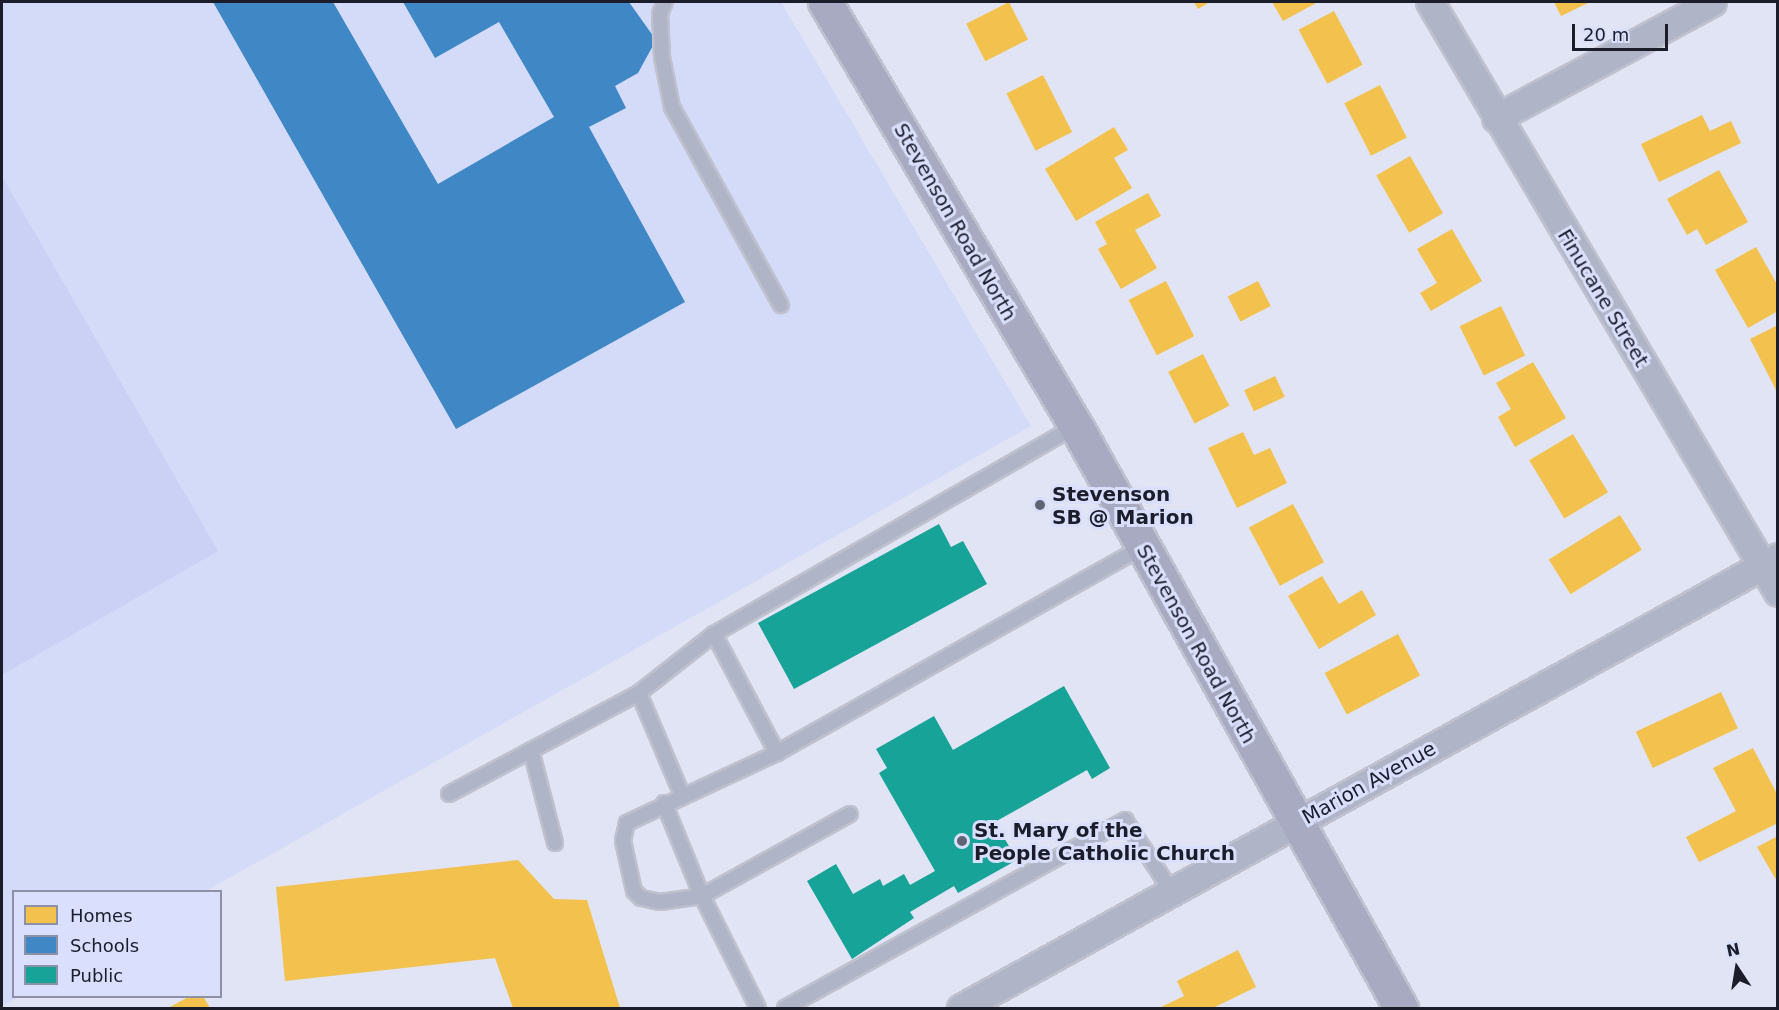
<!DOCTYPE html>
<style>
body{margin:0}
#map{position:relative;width:1779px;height:1010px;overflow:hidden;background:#e1e4f4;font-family:"DejaVu Sans",sans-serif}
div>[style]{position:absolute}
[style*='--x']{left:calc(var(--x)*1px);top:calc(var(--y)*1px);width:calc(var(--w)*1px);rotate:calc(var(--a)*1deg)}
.built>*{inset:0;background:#d4dbf9}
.green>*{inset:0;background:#cad1f5}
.homes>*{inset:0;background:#f2c14e;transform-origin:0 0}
.schools>*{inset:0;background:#3f88c5}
.public>*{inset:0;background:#17a398}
.roads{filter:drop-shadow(2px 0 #bfc1ce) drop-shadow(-2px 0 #bfc1ce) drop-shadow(0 2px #bfc1ce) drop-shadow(0 -2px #bfc1ce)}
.service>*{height:14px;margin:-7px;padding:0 7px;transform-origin:7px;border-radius:7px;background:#b0b4c7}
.minor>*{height:27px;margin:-13.5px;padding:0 13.5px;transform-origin:13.5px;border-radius:13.5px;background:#b0b4c7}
.secondary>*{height:33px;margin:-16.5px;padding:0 16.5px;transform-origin:16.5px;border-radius:16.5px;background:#a7aac0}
.dots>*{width:16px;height:16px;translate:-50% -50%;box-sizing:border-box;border:3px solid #d9dffc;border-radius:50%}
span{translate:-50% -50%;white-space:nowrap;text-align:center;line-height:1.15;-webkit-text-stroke:6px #d9dffc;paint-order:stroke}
.street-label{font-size:20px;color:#1b1d2a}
.poi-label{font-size:20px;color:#1b1d2a;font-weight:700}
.left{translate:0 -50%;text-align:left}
.frame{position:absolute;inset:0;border:3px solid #1b1d2a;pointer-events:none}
.legend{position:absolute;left:12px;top:890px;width:210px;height:108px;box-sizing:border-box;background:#d9dffc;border:2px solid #8d91a8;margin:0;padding:8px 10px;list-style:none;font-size:18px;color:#1b1d2a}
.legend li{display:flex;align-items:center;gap:12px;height:30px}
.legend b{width:30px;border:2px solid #8d91a8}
.north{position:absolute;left:1707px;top:938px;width:60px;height:60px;-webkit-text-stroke:4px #d9dffc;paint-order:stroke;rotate:348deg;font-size:16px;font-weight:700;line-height:24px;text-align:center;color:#1b1d2a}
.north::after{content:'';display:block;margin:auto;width:21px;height:27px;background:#1b1d2a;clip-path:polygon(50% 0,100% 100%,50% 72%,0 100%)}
.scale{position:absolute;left:1572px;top:24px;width:96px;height:27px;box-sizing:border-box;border:3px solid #1b1d2a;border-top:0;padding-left:8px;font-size:18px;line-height:21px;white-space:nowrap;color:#1b1d2a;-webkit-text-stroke:4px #d9dffc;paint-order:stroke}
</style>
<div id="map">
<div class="built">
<div style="clip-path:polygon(2px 2px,781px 2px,1031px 426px,206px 891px,14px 892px,14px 996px,19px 997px,2px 1006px)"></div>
</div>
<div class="green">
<div style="clip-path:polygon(2px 176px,218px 551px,2px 675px)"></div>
</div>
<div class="homes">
<div style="left:1009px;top:2px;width:42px;height:48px;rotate:63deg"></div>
<div style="clip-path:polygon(1194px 2px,1210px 2px,1198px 9px)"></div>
<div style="clip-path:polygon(1272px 2px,1318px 2px,1283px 21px)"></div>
<div style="clip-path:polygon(1554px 2px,1590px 2px,1561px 16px)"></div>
<div style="left:1334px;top:11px;width:61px;height:40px;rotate:62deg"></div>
<div style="left:1043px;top:75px;width:64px;height:41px;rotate:63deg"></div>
<div style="left:1380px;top:85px;width:59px;height:40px;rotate:63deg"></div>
<div style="clip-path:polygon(1702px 115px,1710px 131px,1731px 121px,1741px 143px,1659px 182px,1641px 144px)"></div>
<div style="clip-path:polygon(1114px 127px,1128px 150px,1114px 158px,1132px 188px,1076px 221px,1045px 169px)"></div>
<div style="left:1410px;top:156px;width:66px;height:39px;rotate:60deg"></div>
<div style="clip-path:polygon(1719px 170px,1748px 222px,1706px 245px,1697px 229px,1687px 235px,1667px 199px)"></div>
<div style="clip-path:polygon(1148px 193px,1161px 216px,1135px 230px,1157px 268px,1121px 289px,1098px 249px,1107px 244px,1095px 222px)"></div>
<div style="clip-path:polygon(1452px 229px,1482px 281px,1431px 311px,1420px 293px,1437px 283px,1417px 249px)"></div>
<div style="clip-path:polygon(1756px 247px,1778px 286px,1778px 311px,1748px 328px,1715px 270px)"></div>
<div style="left:1166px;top:281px;width:62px;height:42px;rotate:63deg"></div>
<div style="left:1258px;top:281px;width:28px;height:34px;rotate:63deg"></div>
<div style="left:1501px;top:306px;width:55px;height:46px;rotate:64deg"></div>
<div style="clip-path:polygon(1778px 325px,1778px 394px,1750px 339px)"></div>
<div style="left:1203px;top:354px;width:58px;height:39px;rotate:63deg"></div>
<div style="clip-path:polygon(1533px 362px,1566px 418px,1515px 447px,1498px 417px,1511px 409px,1496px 383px)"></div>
<div style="left:1275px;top:376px;width:23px;height:34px;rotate:65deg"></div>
<div style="clip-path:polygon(1243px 432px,1254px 455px,1270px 448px,1287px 483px,1237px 508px,1208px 448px)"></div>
<div style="left:1573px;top:434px;width:68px;height:51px;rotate:59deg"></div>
<div style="left:1293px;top:504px;width:66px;height:50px;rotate:62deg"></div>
<div style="left:1620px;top:515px;width:41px;height:84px;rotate:58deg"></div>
<div style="clip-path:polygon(1322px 576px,1339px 604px,1362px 590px,1376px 615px,1319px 649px,1288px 596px)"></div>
<div style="left:1398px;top:634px;width:47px;height:83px;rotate:62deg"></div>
<div style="left:1721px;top:692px;width:40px;height:94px;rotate:65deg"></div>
<div style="clip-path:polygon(1753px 748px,1778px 796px,1778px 823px,1699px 862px,1686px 837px,1736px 811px,1713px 768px)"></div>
<div style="clip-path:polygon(1778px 836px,1778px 883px,1757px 847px)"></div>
<div style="clip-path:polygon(518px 860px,554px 899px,587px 900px,620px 1008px,513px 1008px,495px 958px,285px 981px,276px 887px)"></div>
<div style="clip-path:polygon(1238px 950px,1256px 987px,1213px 1008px,1159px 1008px,1184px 996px,1177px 981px)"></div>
<div style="clip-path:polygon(190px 996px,203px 996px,210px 1008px,168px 1008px)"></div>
</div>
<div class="schools">
<div style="clip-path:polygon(213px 2px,333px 2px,438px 184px,554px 117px,499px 22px,435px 58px,403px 2px,629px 2px,656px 40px,638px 73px,615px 86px,626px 108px,589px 127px,685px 302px,456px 429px)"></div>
</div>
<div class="public">
<div style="clip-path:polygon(939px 524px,951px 547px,963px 541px,987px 584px,794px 689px,758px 623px)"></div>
<div style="clip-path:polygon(1064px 686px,1110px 768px,1092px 779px,1087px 770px,995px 822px,1017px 860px,958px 893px,954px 886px,910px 912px,914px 918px,852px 959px,807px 881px,836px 864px,853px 894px,880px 879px,883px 886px,904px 874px,910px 885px,935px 871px,879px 773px,887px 768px,876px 749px,934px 716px,953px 750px)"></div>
</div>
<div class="roads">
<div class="service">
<div style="--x:665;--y:2;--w:13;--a:113"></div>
<div style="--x:660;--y:14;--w:43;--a:87.3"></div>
<div style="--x:662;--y:57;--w:51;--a:78.7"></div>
<div style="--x:672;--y:107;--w:226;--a:61.2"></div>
<div style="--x:714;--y:634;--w:135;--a:62.1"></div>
<div style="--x:777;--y:753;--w:166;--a:155"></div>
<div style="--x:627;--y:823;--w:18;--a:103"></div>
<div style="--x:623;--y:841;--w:51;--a:77.6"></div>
<div style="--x:634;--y:891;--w:10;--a:45"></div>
<div style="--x:641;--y:898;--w:19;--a:12"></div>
<div style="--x:660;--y:902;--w:42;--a:-8.1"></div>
<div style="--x:702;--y:896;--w:169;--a:-29"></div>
<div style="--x:531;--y:750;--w:96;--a:75.5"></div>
<div style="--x:777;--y:753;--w:420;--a:-29.4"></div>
<div style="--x:449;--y:794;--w:215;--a:-28"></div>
<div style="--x:682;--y:795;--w:111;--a:-112.9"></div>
<div style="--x:639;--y:693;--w:95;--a:-38.2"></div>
<div style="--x:714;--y:634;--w:418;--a:-29.9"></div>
<div style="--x:664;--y:803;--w:100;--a:67.8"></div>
<div style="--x:702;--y:896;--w:125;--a:63.4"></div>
<div style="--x:785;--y:1008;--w:389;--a:-28.9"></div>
<div style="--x:1125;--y:820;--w:86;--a:56.9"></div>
</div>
<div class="minor">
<div style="--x:1430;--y:2;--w:685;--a:59.47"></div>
<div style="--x:1496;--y:118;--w:245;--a:-28.2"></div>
<div style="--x:961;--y:1008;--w:933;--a:-28.9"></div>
</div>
<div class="secondary">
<div style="--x:825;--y:2;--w:493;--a:59.4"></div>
<div style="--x:1076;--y:426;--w:667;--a:60.82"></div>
</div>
</div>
<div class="dots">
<div style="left:1040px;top:505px;background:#606371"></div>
<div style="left:962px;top:841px;background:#606371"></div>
</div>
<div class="street-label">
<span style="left:955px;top:222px;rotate:60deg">Stevenson Road North</span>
<span style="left:1603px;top:298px;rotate:59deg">Finucane Street</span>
<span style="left:1196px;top:644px;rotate:61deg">Stevenson Road North</span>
<span style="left:1369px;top:783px;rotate:-29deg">Marion Avenue</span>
</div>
<div class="poi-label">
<span class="left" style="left:1052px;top:506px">Stevenson<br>SB @ Marion</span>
<span class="left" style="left:974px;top:842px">St. Mary of the<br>People Catholic Church</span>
</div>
<div class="frame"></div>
<ul class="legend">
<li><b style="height:16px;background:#f2c14e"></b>Homes</li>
<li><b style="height:16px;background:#3f88c5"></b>Schools</li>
<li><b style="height:16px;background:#17a398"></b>Public</li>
</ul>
<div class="north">N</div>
<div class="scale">20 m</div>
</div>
